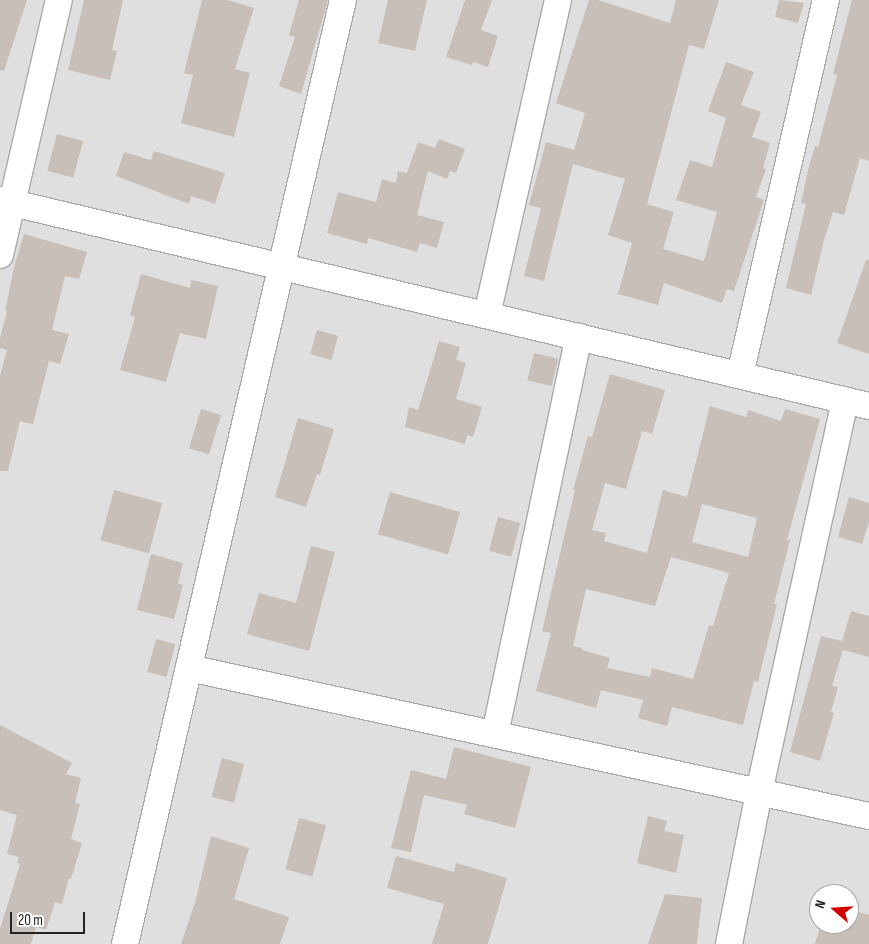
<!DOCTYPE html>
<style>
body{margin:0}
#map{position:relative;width:869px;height:944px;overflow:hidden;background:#f2efe9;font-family:"Sofia Sans Condensed",sans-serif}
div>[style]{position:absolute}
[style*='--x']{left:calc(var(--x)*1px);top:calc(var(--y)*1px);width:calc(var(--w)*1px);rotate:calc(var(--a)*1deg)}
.residential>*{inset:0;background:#e0dfdf}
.building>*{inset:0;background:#c7bfb8;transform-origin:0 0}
.roads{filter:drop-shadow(1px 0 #a9a9a9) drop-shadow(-1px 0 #a9a9a9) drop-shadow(0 1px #a9a9a9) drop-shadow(0 -1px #a9a9a9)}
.minor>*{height:26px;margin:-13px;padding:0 13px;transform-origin:13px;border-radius:13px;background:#fff}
span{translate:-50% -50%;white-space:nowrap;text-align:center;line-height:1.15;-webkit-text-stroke:4px #fff;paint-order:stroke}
.north{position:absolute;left:809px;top:884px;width:50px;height:50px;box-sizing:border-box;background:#fff;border:1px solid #a7a7a7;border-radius:50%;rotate:289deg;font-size:14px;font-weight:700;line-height:20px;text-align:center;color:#222}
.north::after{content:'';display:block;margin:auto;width:18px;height:22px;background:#d40000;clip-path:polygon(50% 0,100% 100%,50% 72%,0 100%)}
.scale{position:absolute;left:10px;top:912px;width:75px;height:22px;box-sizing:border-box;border:2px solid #222;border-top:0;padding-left:6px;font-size:15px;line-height:18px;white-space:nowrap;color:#222;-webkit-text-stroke:4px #fff;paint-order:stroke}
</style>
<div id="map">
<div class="residential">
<div style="clip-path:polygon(evenodd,0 0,869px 0,869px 944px,0 944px,0 0,819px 894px,849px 894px,849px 924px,819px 924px,819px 894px)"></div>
</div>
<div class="building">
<div style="clip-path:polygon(0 0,27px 0,4px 71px,0 70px)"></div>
<div style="clip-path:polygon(84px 0,123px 0,112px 50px,117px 51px,110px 80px,68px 70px)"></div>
<div style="clip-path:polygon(202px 0,228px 0,254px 8px,235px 69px,250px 73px,234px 137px,181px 123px,193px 75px,184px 73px)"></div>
<div style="clip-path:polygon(299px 0,328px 0,301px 94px,279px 86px,295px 37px,289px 35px)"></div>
<div style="clip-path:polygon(388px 0,427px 0,415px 51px,378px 43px)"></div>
<div style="clip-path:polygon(465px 0,492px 0,481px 30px,498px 36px,488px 67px,473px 62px,472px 65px,446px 57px)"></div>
<div style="clip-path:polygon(589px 0,598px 0,670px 23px,676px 0,719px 0,704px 49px,689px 45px,647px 204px,674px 212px,663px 249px,704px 261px,717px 212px,676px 200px,690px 160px,712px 167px,726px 118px,708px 111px,726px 62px,754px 72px,741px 105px,761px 112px,752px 137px,770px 143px,763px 168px,766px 169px,756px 197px,764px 200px,734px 291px,727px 289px,722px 303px,664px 283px,658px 305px,618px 294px,632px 243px,608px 235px,625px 179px,573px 164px,544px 281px,524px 276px,541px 208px,529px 205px,546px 142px,574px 150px,585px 113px,556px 103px)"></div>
<div style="clip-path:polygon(779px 0,804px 3px,798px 23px,775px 17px)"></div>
<div style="clip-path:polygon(852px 0,869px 0,869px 161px,860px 158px,844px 215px,833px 212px,824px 240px,811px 295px,786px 288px,806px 204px,801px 203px,808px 170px,815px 146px,818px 147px,837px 75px,833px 74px)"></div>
<div style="left:57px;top:134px;width:27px;height:38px;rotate:15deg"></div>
<div style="clip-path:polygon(439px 139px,465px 149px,456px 173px,450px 171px,447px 179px,428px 171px,417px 215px,444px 222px,437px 248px,420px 243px,417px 252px,368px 238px,367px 244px,327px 233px,338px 192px,376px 202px,382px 179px,396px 183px,398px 171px,407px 173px,418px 142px,435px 148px)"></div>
<div style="clip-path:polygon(154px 151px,225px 173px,215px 204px,191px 196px,189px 204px,116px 176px,124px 152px,151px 160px)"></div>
<div style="clip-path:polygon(24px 234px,87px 252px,79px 279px,65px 276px,52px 330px,69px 334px,60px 364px,49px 361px,33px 424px,20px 421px,8px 471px,0 471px,0 376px,7px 350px,0 348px,0 338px,7px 311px,5px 311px,14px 267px)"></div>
<div style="clip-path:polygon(866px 260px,869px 260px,869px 354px,837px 343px)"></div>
<div style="clip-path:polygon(141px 274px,190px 288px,191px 280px,218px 286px,206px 339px,180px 333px,166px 382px,120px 370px,135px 317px,130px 315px)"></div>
<div style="left:317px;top:330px;width:22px;height:25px;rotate:16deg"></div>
<div style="clip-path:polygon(439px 341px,460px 347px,456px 360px,466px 363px,456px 399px,482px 407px,473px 437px,467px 435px,465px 444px,405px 427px,409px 407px,418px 410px)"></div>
<div style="left:534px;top:353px;width:25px;height:28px;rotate:14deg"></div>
<div style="clip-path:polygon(evenodd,610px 374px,665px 390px,652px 434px,642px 431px,626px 489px,605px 483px,592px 530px,606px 533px,604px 541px,647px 553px,663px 490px,687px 497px,710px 406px,746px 417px,748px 410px,781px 421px,785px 409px,820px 419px,787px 540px,790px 540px,774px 604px,777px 604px,758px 682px,754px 681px,743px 725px,672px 707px,667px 726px,638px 718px,643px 700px,601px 690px,596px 708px,536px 691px,551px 633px,542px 631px,575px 490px,573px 490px,588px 436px,592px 437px,610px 374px,702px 504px,757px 518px,748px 557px,692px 542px,702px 504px,610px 374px,671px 557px,729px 573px,713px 626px,709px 625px,693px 679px,652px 668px,650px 677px,607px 668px,610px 658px,582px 650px,582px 648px,573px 646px,586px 589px,655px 606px,671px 557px)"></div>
<div style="left:201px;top:409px;width:21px;height:41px;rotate:17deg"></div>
<div style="clip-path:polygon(298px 418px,334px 429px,320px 475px,317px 474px,306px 507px,275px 497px)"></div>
<div style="left:114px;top:490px;width:50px;height:52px;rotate:15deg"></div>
<div style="left:390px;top:492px;width:73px;height:44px;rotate:16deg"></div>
<div style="clip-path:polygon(849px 497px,869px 503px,869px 522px,862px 544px,838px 537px)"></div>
<div style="left:498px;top:517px;width:23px;height:35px;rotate:15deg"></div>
<div style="clip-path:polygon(311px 546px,335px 552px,309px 651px,247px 634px,259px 593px,296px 603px)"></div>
<div style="clip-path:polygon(151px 554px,183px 563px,178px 583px,183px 585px,174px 619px,137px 610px)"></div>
<div style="clip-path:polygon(851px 611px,869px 616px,869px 657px,843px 650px,832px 686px,838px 687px,831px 712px,834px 713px,820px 761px,790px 752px,821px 636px,842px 641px)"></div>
<div style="left:156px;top:639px;width:20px;height:34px;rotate:15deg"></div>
<div style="clip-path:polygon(0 725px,72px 763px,66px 774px,81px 778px,75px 803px,80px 804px,71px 839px,82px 843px,71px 879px,69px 878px,62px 904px,55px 902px,46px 930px,36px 927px,31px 944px,0 944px,0 929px,20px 864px,17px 863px,19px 857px,7px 854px,17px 815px,0 810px)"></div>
<div style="clip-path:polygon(454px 747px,531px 767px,515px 828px,464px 814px,467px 805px,424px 795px,411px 852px,391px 848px,411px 770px,446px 779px)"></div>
<div style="left:222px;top:758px;width:23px;height:40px;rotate:15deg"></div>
<div style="clip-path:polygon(648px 816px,667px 821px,664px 831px,684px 835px,676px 873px,637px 863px)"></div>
<div style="left:299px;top:818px;width:28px;height:53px;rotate:15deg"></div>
<div style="clip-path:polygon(211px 836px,249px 848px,234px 899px,289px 917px,280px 944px,181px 944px,196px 899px)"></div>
<div style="clip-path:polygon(396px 856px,454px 872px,456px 863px,507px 878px,488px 944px,432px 944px,444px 904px,387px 888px)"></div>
<div style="clip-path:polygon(665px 894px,702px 898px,697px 944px,648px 944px)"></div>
<div style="clip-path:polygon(849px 909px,869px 915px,869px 944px,815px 944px,821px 924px,849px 924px)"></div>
</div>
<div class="roads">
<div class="minor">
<div style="--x:0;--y:200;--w:893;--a:13.34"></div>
<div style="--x:0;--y:255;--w:262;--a:-77"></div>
<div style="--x:487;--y:315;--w:323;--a:-77.3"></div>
<div style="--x:740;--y:375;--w:385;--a:-77.1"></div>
<div style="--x:189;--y:668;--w:696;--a:12.28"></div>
<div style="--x:495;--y:734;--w:406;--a:-78.1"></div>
<div style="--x:125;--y:944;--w:969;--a:-77"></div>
<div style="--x:729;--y:944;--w:155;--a:-78.8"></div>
<div style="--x:759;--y:792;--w:401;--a:-77.6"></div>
</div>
</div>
<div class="north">N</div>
<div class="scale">20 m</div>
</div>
